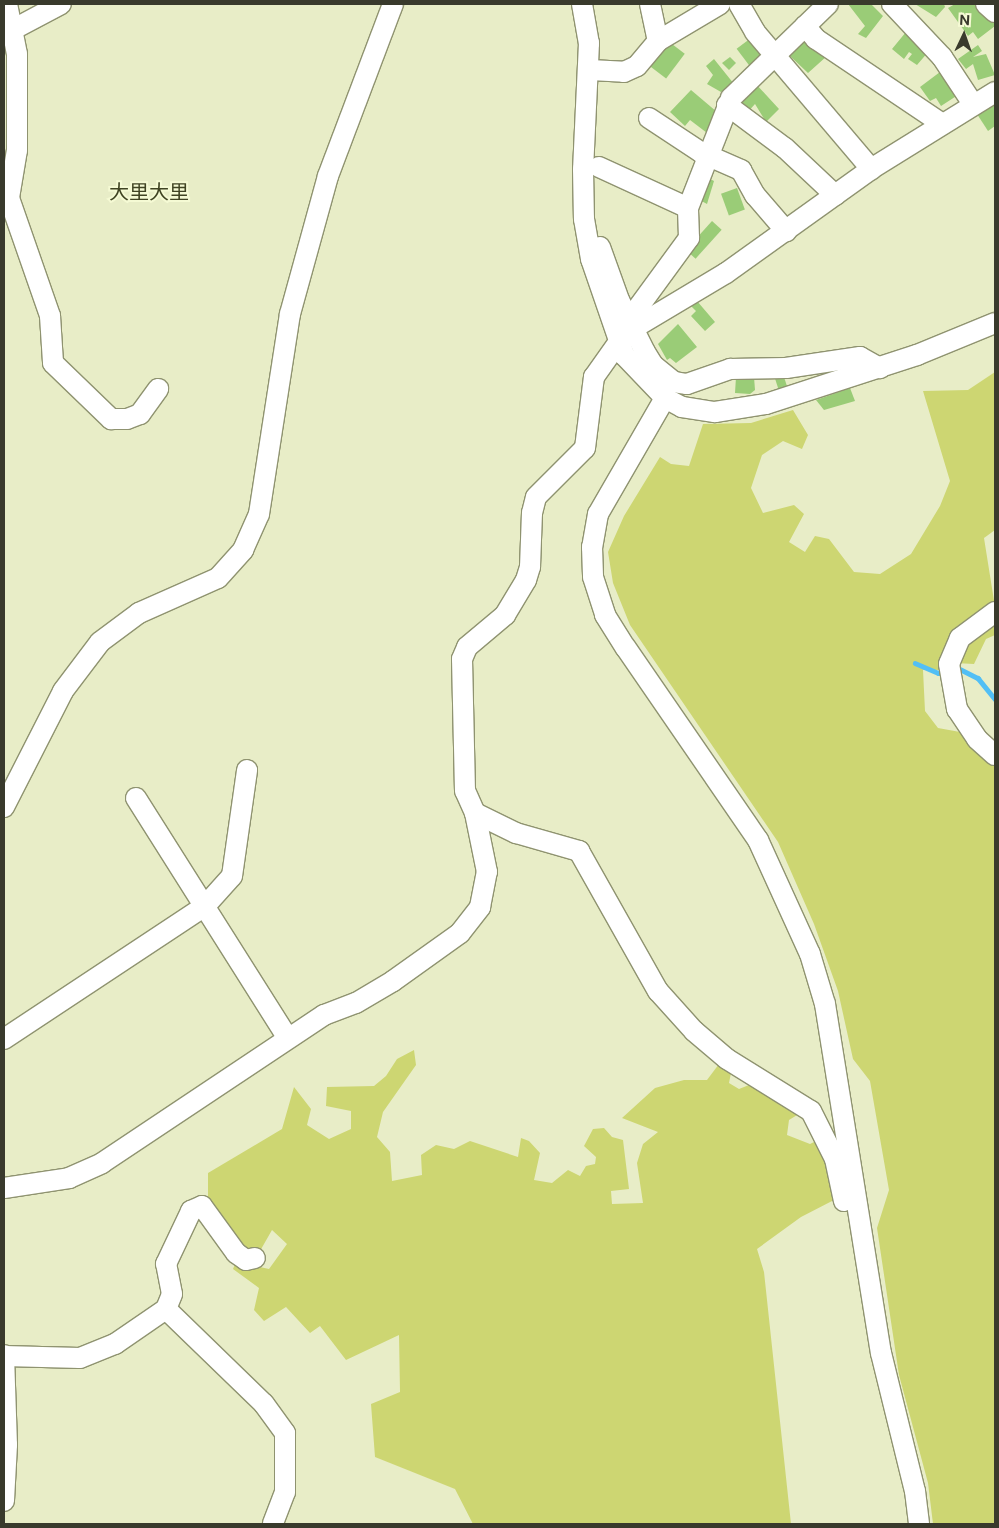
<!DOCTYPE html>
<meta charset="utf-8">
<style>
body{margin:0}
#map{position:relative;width:999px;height:1528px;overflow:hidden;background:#e8edc7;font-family:"Public Sans","Noto Sans JP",sans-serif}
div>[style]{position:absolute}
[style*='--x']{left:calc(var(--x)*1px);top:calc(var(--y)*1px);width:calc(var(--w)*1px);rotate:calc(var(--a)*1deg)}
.green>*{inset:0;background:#cdd672}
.stream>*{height:4.5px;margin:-2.25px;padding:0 2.25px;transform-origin:2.25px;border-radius:2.25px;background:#52bff5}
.building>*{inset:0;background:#9acc77;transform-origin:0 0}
.roads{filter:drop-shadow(1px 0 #8f9370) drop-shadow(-1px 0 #8f9370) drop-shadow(0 1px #8f9370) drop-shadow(0 -1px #8f9370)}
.minor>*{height:20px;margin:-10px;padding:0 10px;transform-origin:10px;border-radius:10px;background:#fff}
span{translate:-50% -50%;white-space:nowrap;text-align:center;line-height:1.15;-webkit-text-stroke:4px #f5fad4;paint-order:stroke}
.quarter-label{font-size:20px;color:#404423}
.frame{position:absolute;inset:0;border:5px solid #393a2c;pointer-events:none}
.north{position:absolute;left:939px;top:10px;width:50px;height:50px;-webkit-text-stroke:4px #f5fad4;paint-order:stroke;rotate:3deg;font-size:14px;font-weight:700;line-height:20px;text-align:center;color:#393a2c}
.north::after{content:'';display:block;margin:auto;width:18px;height:22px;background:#393a2c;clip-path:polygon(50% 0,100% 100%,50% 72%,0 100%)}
</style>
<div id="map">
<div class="green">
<div style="clip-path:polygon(995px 372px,995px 530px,984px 538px,995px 607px,944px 670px,923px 670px,925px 711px,938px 728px,960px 732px,995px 765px,995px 1524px,933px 1524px,928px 1483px,899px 1375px,877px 1228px,889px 1190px,870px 1081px,853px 1059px,838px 991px,814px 924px,778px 842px,630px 625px,613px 583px,608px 552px,624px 516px,660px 457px,671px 464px,689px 466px,703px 424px,751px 423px,793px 410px,808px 435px,802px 449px,783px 441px,762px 455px,751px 488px,763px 513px,794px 505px,804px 514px,789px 542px,805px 552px,815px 536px,829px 539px,854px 572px,880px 574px,911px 554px,940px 506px,950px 481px,923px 391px,968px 390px)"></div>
<div style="clip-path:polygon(995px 617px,995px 635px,986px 639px,974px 664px,955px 663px,959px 645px)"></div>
<div style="clip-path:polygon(414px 1050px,416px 1065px,383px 1112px,377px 1137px,390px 1152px,392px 1181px,422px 1175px,421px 1155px,436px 1145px,454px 1149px,470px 1141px,518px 1157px,521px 1138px,529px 1141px,540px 1153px,534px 1180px,552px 1183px,568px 1170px,580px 1176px,586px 1166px,595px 1164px,596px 1157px,584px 1146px,593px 1129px,604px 1128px,612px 1137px,623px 1140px,629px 1189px,611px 1191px,612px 1204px,643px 1203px,637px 1163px,643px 1144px,658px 1132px,622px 1118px,655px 1088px,684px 1080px,707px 1080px,719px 1064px,732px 1068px,729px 1083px,739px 1089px,754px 1083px,802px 1112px,789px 1120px,787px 1135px,810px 1144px,820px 1139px,832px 1161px,834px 1200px,801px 1217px,757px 1249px,764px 1272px,791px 1524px,473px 1524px,455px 1489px,375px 1457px,371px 1404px,400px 1392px,399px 1335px,346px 1360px,320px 1326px,310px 1333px,286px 1307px,264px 1321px,254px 1310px,259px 1288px,233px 1269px,236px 1262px,269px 1269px,287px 1244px,272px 1230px,260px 1251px,248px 1254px,208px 1204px,208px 1173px,282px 1129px,294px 1087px,311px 1109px,307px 1125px,329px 1139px,351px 1129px,351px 1111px,326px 1106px,327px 1087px,374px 1086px,386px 1076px,397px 1059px)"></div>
</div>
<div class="stream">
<div style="--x:915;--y:663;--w:25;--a:23"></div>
<div style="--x:938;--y:673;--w:8;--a:-14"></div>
<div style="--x:956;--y:667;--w:25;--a:27"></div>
<div style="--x:978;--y:678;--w:27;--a:51"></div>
</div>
<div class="building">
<div style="clip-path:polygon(848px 4px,871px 4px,883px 16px,866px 38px,858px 34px,865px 26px)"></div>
<div style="clip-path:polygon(915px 4px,944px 4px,945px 7px,936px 17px)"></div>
<div style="clip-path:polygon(955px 4px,978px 4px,995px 21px,995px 26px,978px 39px,973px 32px,968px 36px,948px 8px)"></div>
<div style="clip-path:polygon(906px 32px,929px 51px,917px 65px,908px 59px,912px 54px,909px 52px,904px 59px,892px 49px)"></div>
<div style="left:751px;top:38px;width:21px;height:18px;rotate:53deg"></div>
<div style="clip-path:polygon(807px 39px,827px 56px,808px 73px,790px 56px,794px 52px,790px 48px)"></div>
<div style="left:668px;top:41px;width:21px;height:31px;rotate:37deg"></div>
<div style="clip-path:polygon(978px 45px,982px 51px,973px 57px,986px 54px,995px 75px,978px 80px,973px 64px,966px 69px,958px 59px)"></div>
<div style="clip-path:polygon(730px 57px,736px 63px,729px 70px,722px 63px)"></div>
<div style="clip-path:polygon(714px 59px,734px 84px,721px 92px,707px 84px,713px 75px,706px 66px)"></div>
<div style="clip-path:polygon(944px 69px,961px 93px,941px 106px,936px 98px,930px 101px,920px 87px)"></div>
<div style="clip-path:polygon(755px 83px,779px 109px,766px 122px,755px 104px,746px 114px,733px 102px)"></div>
<div style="clip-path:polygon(691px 90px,717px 112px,711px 136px,690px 120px,685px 126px,670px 112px)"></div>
<div style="clip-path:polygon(995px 102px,995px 126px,988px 131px,977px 114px)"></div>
<div style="clip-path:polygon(708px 178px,714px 181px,707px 204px,698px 199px)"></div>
<div style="left:737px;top:188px;width:23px;height:17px;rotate:70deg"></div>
<div style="left:712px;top:221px;width:13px;height:39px;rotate:42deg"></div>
<div style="clip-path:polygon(697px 301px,715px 322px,705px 331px,691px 316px,696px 311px,691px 306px)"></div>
<div style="clip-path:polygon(678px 324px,697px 347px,676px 363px,670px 358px,667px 360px,658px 344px)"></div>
<div style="left:783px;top:374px;width:13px;height:9px;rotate:72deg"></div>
<div style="clip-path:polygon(736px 377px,754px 377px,755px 390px,750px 394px,735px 393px)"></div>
<div style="clip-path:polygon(850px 388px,855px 401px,824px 410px,816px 400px)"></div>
</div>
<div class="roads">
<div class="minor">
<div style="--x:7;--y:4;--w:51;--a:78.7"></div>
<div style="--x:17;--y:54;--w:96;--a:90"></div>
<div style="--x:17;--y:150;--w:49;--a:99.5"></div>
<div style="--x:9;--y:198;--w:125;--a:70.8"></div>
<div style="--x:50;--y:316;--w:47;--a:86.3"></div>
<div style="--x:53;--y:363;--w:81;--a:44"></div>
<div style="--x:111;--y:419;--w:16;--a:0"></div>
<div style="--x:127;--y:419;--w:14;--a:-21"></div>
<div style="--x:140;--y:414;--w:31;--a:-54"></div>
<div style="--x:582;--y:4;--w:40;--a:80"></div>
<div style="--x:589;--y:43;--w:126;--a:92.7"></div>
<div style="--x:583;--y:169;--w:50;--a:88.9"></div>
<div style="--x:584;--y:219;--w:41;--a:80.1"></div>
<div style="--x:591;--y:259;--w:102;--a:71"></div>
<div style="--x:624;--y:355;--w:59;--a:46.4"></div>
<div style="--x:665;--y:398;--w:19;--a:28"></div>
<div style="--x:682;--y:407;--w:33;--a:9"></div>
<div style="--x:715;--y:412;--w:52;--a:-8.9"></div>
<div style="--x:766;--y:404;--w:159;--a:-18"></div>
<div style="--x:917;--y:355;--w:84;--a:-22.3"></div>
<div style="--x:650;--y:4;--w:38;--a:78"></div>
<div style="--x:739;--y:4;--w:32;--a:60"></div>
<div style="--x:755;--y:32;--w:180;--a:49.7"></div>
<div style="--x:892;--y:4;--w:73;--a:46.7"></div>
<div style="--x:942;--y:57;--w:56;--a:56.6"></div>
<div style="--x:986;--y:4;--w:12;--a:42"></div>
<div style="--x:805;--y:26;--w:17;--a:50"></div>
<div style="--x:816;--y:39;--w:151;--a:33.9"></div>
<div style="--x:14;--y:29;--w:53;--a:-28"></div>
<div style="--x:590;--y:70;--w:34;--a:3"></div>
<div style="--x:624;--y:72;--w:14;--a:-25"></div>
<div style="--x:637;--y:66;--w:33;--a:-50"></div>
<div style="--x:658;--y:41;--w:72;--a:-30.8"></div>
<div style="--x:727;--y:105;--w:72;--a:36.6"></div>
<div style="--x:785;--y:148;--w:69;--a:43.2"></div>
<div style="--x:649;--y:118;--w:64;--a:33.4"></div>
<div style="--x:702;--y:153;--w:43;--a:23.6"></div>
<div style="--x:741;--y:170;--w:29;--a:61"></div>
<div style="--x:755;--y:195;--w:48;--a:49.3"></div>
<div style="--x:599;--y:167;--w:98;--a:24.7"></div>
<div style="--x:600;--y:247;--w:56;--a:70.3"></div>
<div style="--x:619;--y:300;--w:58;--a:63.4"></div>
<div style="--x:645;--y:352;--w:15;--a:58"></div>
<div style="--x:653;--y:365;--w:27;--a:39"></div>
<div style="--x:674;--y:382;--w:13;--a:9"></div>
<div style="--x:687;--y:384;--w:46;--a:-19.2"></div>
<div style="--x:730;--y:369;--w:56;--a:-1"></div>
<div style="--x:786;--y:368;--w:75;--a:-8.5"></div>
<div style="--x:860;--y:357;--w:23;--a:29"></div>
<div style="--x:629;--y:320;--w:102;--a:-53.8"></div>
<div style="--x:689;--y:238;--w:30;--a:-92"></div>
<div style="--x:688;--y:208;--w:118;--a:-68.6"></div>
<div style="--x:731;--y:98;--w:135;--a:-44.1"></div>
<div style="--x:634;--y:328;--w:107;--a:-30.9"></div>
<div style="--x:726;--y:273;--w:178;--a:-35.6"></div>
<div style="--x:871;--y:169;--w:146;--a:-31.8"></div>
<div style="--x:665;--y:398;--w:134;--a:120"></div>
<div style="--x:598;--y:514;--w:34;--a:100"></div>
<div style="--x:592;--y:547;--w:30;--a:88"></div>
<div style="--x:593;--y:577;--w:40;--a:72"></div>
<div style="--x:605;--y:615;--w:39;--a:58"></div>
<div style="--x:626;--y:648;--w:233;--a:55.5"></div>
<div style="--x:758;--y:840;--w:125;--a:65.5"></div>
<div style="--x:810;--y:954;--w:52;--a:73.3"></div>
<div style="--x:825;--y:1004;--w:353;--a:80.9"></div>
<div style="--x:881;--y:1353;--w:142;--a:76.2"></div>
<div style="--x:915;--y:1491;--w:33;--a:83"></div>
<div style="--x:995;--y:612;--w:44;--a:143.4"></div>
<div style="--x:960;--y:638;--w:28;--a:113"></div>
<div style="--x:949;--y:664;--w:46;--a:79.9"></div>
<div style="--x:957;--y:709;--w:36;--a:56"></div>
<div style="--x:977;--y:739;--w:24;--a:42"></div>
<div style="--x:136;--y:798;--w:284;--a:57.7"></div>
<div style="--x:4;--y:807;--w:130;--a:-63"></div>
<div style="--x:63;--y:691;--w:61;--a:-52.9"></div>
<div style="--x:100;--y:642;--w:49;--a:-36.6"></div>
<div style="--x:139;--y:613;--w:86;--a:-23.9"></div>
<div style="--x:218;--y:578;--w:38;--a:-48"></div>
<div style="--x:243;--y:550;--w:39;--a:-66"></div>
<div style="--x:259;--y:514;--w:202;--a:-81.2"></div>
<div style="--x:290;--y:314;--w:143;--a:-74.6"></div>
<div style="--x:328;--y:176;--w:184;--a:-69.3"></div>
<div style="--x:475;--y:813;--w:46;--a:26"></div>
<div style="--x:516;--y:833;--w:66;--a:15.9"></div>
<div style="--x:579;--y:851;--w:161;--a:60.6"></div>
<div style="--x:658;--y:991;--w:54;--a:48"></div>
<div style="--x:694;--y:1031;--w:43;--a:40.3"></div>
<div style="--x:727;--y:1059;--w:99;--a:31.8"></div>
<div style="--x:811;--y:1111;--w:54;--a:63.4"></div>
<div style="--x:835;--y:1159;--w:43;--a:77.9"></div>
<div style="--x:4;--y:1039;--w:241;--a:-33.5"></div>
<div style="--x:205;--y:906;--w:40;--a:-48"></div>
<div style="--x:232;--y:876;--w:107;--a:-81.9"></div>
<div style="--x:4;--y:1188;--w:66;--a:-8.7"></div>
<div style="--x:69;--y:1178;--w:36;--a:-24"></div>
<div style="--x:102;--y:1163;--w:267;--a:-33.7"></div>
<div style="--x:324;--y:1015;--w:34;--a:-21"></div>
<div style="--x:356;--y:1003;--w:43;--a:-30.7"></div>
<div style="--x:393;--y:981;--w:82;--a:-35.6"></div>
<div style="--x:460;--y:933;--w:33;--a:-52"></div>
<div style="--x:480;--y:907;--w:36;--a:-79"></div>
<div style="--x:487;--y:872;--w:60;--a:-101.5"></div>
<div style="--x:475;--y:813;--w:24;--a:-114"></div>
<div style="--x:465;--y:791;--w:132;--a:-91.3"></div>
<div style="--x:462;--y:659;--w:13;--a:-67"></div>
<div style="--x:467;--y:647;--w:50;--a:-40.1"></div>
<div style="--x:505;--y:615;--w:41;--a:-59"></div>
<div style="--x:526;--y:580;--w:14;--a:-73"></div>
<div style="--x:530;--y:567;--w:54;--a:-87.9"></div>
<div style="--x:532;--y:513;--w:16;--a:-76"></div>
<div style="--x:536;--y:497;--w:69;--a:-45"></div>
<div style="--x:585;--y:448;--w:72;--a:-82.8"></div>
<div style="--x:594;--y:377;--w:42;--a:-54.8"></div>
<div style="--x:166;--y:1309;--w:16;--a:-68"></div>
<div style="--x:172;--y:1294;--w:31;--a:-101"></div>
<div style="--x:166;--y:1264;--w:59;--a:-64.7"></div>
<div style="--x:191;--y:1211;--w:12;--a:-24"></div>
<div style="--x:202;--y:1206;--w:58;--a:54.1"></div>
<div style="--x:236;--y:1253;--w:12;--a:35"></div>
<div style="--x:246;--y:1260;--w:9;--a:-13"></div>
<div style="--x:4;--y:1355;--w:90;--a:88.1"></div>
<div style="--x:7;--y:1445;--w:56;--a:93.1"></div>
<div style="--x:4;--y:1356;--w:76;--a:1.5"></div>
<div style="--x:80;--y:1358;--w:38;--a:-22"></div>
<div style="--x:115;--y:1344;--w:62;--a:-34.5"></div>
<div style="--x:166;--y:1309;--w:136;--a:44.1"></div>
<div style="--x:264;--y:1404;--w:36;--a:54"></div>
<div style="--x:285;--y:1433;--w:59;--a:90"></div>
<div style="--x:285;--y:1492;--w:34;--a:111"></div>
</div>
</div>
<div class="quarter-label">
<span style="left:149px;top:192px">大里大里</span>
</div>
<div class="frame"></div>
<div class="north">N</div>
</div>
